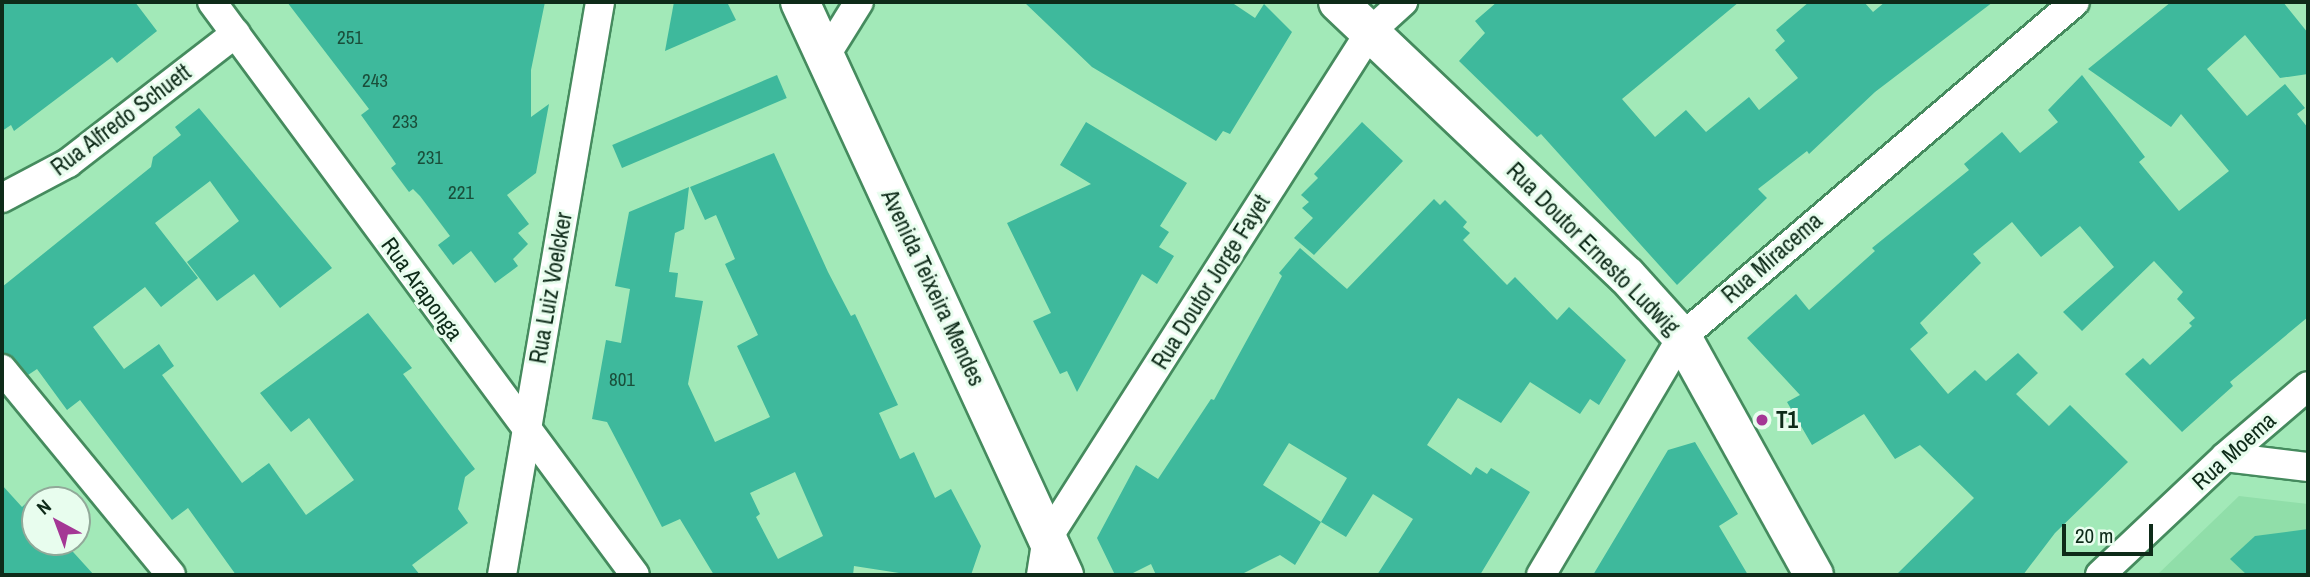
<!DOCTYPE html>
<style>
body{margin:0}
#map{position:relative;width:2310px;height:577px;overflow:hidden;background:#a2e9b8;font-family:"Archivo Narrow",sans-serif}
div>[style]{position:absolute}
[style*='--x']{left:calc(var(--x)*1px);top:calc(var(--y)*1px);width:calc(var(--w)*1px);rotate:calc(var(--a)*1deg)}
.built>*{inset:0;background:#90dea9}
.building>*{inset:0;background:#3eb99c;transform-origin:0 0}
.roads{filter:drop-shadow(2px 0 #458b5e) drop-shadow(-2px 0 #458b5e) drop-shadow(0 2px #458b5e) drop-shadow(0 -2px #458b5e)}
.street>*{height:28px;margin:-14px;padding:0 14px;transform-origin:14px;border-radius:14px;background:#fff}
.secondary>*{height:38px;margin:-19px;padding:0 19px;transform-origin:19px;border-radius:19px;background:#fff}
.dots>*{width:19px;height:19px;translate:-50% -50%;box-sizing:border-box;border:4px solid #e8fdee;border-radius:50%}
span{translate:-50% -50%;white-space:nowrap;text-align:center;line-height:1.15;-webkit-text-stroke:6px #e8fdee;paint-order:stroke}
.number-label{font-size:19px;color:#1a4e3a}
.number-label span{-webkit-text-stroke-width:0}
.street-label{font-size:23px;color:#0e2b19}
.poi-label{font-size:23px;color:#0e2b19;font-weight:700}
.left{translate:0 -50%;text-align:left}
.frame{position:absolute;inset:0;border:4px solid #0e2b19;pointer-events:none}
.north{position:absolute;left:21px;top:486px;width:70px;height:70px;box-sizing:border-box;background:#e8fdee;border:2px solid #91a999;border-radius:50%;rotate:319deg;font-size:19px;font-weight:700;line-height:28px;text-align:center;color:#0e2b19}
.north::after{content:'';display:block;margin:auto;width:24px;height:32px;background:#a43795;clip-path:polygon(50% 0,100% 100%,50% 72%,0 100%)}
.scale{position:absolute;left:2062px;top:524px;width:91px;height:32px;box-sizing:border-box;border:4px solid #0e2b19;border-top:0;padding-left:9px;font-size:21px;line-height:24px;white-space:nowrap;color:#0e2b19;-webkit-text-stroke:5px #e8fdee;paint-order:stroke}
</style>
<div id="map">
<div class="built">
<div style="clip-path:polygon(2239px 496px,2308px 504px,2308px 575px,2157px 575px)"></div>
</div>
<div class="building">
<div style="clip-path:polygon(2px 2px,135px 2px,157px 31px,117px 63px,112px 57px,14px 131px,11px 125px,2px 131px)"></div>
<div style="clip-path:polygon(287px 2px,545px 2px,531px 70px,531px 117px,549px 104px,536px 173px,507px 195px,529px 224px,518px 233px,528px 244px,513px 259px,518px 266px,495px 283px,471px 251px,453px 265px,438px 245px,450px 236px,420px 196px,413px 189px,409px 192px,391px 168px,396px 164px,392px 158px,361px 115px,369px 109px)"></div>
<div style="clip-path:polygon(674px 2px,727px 2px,736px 20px,665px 51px)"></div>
<div style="clip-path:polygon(1024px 2px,1231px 2px,1255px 18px,1264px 4px,1292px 32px,1230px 134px,1223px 131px,1216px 141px,1092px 67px)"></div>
<div style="clip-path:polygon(1497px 2px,1739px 2px,1622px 99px,1655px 137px,1686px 110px,1706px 132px,1749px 97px,1759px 110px,1798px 78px,1775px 50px,1785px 41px,1776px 30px,1809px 2px,1864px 2px,1873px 12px,1885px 2px,1993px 2px,1875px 92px,1809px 154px,1807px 151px,1758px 189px,1767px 198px,1677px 285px,1541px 134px,1537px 137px,1459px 61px,1485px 33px,1475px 21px)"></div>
<div style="clip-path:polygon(2171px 2px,2283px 2px,2308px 33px,2308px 74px,2280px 78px,2245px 35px,2207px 69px,2247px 116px,2285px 84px,2305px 108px,2297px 114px,2308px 128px,2308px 317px,2230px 382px,2233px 386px,2182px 432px,2125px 374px,2143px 358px,2150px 365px,2192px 326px,2189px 323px,2195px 318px,2177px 299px,2183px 292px,2154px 261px,2082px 331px,2063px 312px,2114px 267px,2080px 226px,2041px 257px,2012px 222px,1973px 254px,1981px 263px,1920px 323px,1928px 333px,1910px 349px,1948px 394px,1975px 370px,1986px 381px,2018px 353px,2038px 373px,2016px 394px,2049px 426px,2070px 405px,2128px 462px,2055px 533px,2023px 575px,1896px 575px,1974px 498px,1920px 445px,1895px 459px,1864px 414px,1812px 445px,1787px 402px,1800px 395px,1747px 338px,1796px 294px,1809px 310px,1875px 251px,1872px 248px,1969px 170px,1964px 164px,2002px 132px,2020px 153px,2058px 122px,2048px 110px,2082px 75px,2145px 157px,2139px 162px,2179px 211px,2229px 171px,2181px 114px,2171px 127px,2088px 69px)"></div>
<div style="left:777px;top:75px;width:25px;height:179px;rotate:67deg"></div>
<div style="clip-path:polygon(199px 108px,332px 268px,280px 308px,254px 274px,217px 301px,187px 262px,239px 221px,210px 181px,155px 223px,198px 278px,161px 307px,145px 287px,93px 327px,124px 369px,159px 344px,174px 366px,162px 375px,242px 483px,269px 463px,306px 515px,354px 480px,309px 418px,291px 432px,260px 393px,368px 313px,412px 368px,403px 374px,475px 469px,465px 477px,458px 509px,468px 523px,412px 565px,420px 575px,236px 575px,188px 508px,172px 520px,80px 400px,67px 410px,37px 369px,28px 375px,14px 358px,2px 353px,2px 287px,151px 167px,153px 157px,181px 135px,175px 127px)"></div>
<div style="clip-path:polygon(1086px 122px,1187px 183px,1160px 226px,1169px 232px,1159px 247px,1174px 256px,1157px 284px,1142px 274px,1077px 392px,1067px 371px,1060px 374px,1033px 321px,1051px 313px,1007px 223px,1091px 184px,1060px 165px)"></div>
<div style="clip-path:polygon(1362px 122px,1403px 161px,1314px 255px,1294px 238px,1313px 218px,1302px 208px,1309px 202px,1301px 195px,1318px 178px,1314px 174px)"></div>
<div style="clip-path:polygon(evenodd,774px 153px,828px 272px,851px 316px,855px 314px,898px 405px,879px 413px,900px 459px,914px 452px,935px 498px,951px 489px,981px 546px,971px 575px,912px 575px,854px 566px,853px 575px,714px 575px,680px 519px,662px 527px,607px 422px,592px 419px,606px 340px,621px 343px,630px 289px,615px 286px,629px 212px,689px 187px,684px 229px,675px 233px,669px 272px,678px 273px,675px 297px,703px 301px,688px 384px,715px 442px,770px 417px,737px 346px,758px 335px,725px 264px,735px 259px,716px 215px,705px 220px,690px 187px,774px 153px,795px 472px,823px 536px,778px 559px,756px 517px,760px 514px,750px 493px,795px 472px)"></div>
<div style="clip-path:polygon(evenodd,1434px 199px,1440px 205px,1445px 200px,1467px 222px,1463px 227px,1470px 233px,1463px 240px,1507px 285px,1515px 277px,1557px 320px,1569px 307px,1626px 360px,1599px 405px,1590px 399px,1580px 414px,1530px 382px,1501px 423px,1458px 398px,1427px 445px,1471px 475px,1476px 467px,1487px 474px,1491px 468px,1530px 492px,1480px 575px,1377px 575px,1413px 519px,1373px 494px,1346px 537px,1321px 522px,1295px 565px,1280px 555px,1240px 575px,1156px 575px,1151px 564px,1129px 575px,1115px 575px,1097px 538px,1136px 465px,1158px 479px,1211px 399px,1214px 400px,1282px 276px,1279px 273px,1300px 248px,1347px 289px,1434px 199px,1289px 443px,1347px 478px,1321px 522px,1263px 485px,1289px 443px)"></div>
<div style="clip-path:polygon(1695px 442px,1738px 514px,1719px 526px,1748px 575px,1593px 575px,1668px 450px)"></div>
<div style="clip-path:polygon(2px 485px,22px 507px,35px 495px,35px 542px,64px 542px,94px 575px,2px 575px)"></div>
<div style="clip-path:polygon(2308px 529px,2308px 575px,2247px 575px,2230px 559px,2255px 536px)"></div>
</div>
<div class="roads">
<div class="street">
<div style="--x:212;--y:2;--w:712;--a:53.56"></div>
<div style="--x:826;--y:55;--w:62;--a:-58.1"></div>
<div style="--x:2;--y:198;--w:75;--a:-27.9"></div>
<div style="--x:68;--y:163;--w:212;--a:-37.7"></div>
<div style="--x:2;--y:369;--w:266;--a:50.6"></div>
<div style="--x:2225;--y:457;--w:84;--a:6.9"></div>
<div style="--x:502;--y:575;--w:581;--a:-80.29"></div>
<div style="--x:1041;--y:575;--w:36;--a:-81"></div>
<div style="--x:1047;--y:539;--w:601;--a:-57.5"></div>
<div style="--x:1370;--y:32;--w:45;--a:-42.3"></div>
<div style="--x:1541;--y:575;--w:277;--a:-59.4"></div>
<div style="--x:1682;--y:337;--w:516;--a:-40.44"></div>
<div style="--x:2100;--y:575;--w:172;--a:-43.3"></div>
<div style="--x:2225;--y:457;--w:109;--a:-40.5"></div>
</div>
<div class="secondary">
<div style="--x:800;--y:2;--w:631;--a:65.26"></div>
<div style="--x:1338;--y:2;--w:398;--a:43.5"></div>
<div style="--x:1627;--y:276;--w:82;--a:48"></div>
<div style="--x:1682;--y:337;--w:272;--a:61"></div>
</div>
</div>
<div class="dots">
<div style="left:1762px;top:420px;background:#a43795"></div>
</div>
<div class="number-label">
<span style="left:350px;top:38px">251</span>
<span style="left:375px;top:81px">243</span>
<span style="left:405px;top:122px">233</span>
<span style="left:430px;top:158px">231</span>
<span style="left:461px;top:193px">221</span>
<span style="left:622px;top:380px">801</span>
</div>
<div class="street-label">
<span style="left:121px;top:120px;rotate:-37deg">Rua Alfredo Schuett</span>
<span style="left:1593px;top:249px;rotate:45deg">Rua Doutor Ernesto Ludwig</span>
<span style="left:1772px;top:258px;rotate:-41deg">Rua Miracema</span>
<span style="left:1211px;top:282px;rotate:-58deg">Rua Doutor Jorge Fayet</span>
<span style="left:551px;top:288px;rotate:-80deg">Rua Luiz Voelcker</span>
<span style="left:933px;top:288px;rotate:65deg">Avenida Teixeira Mendes</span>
<span style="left:422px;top:289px;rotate:54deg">Rua Araponga</span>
<span style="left:2234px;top:451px;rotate:-42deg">Rua Moema</span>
</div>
<div class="poi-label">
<span class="left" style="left:1776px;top:420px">T1</span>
</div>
<div class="frame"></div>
<div class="north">N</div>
<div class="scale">20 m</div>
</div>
